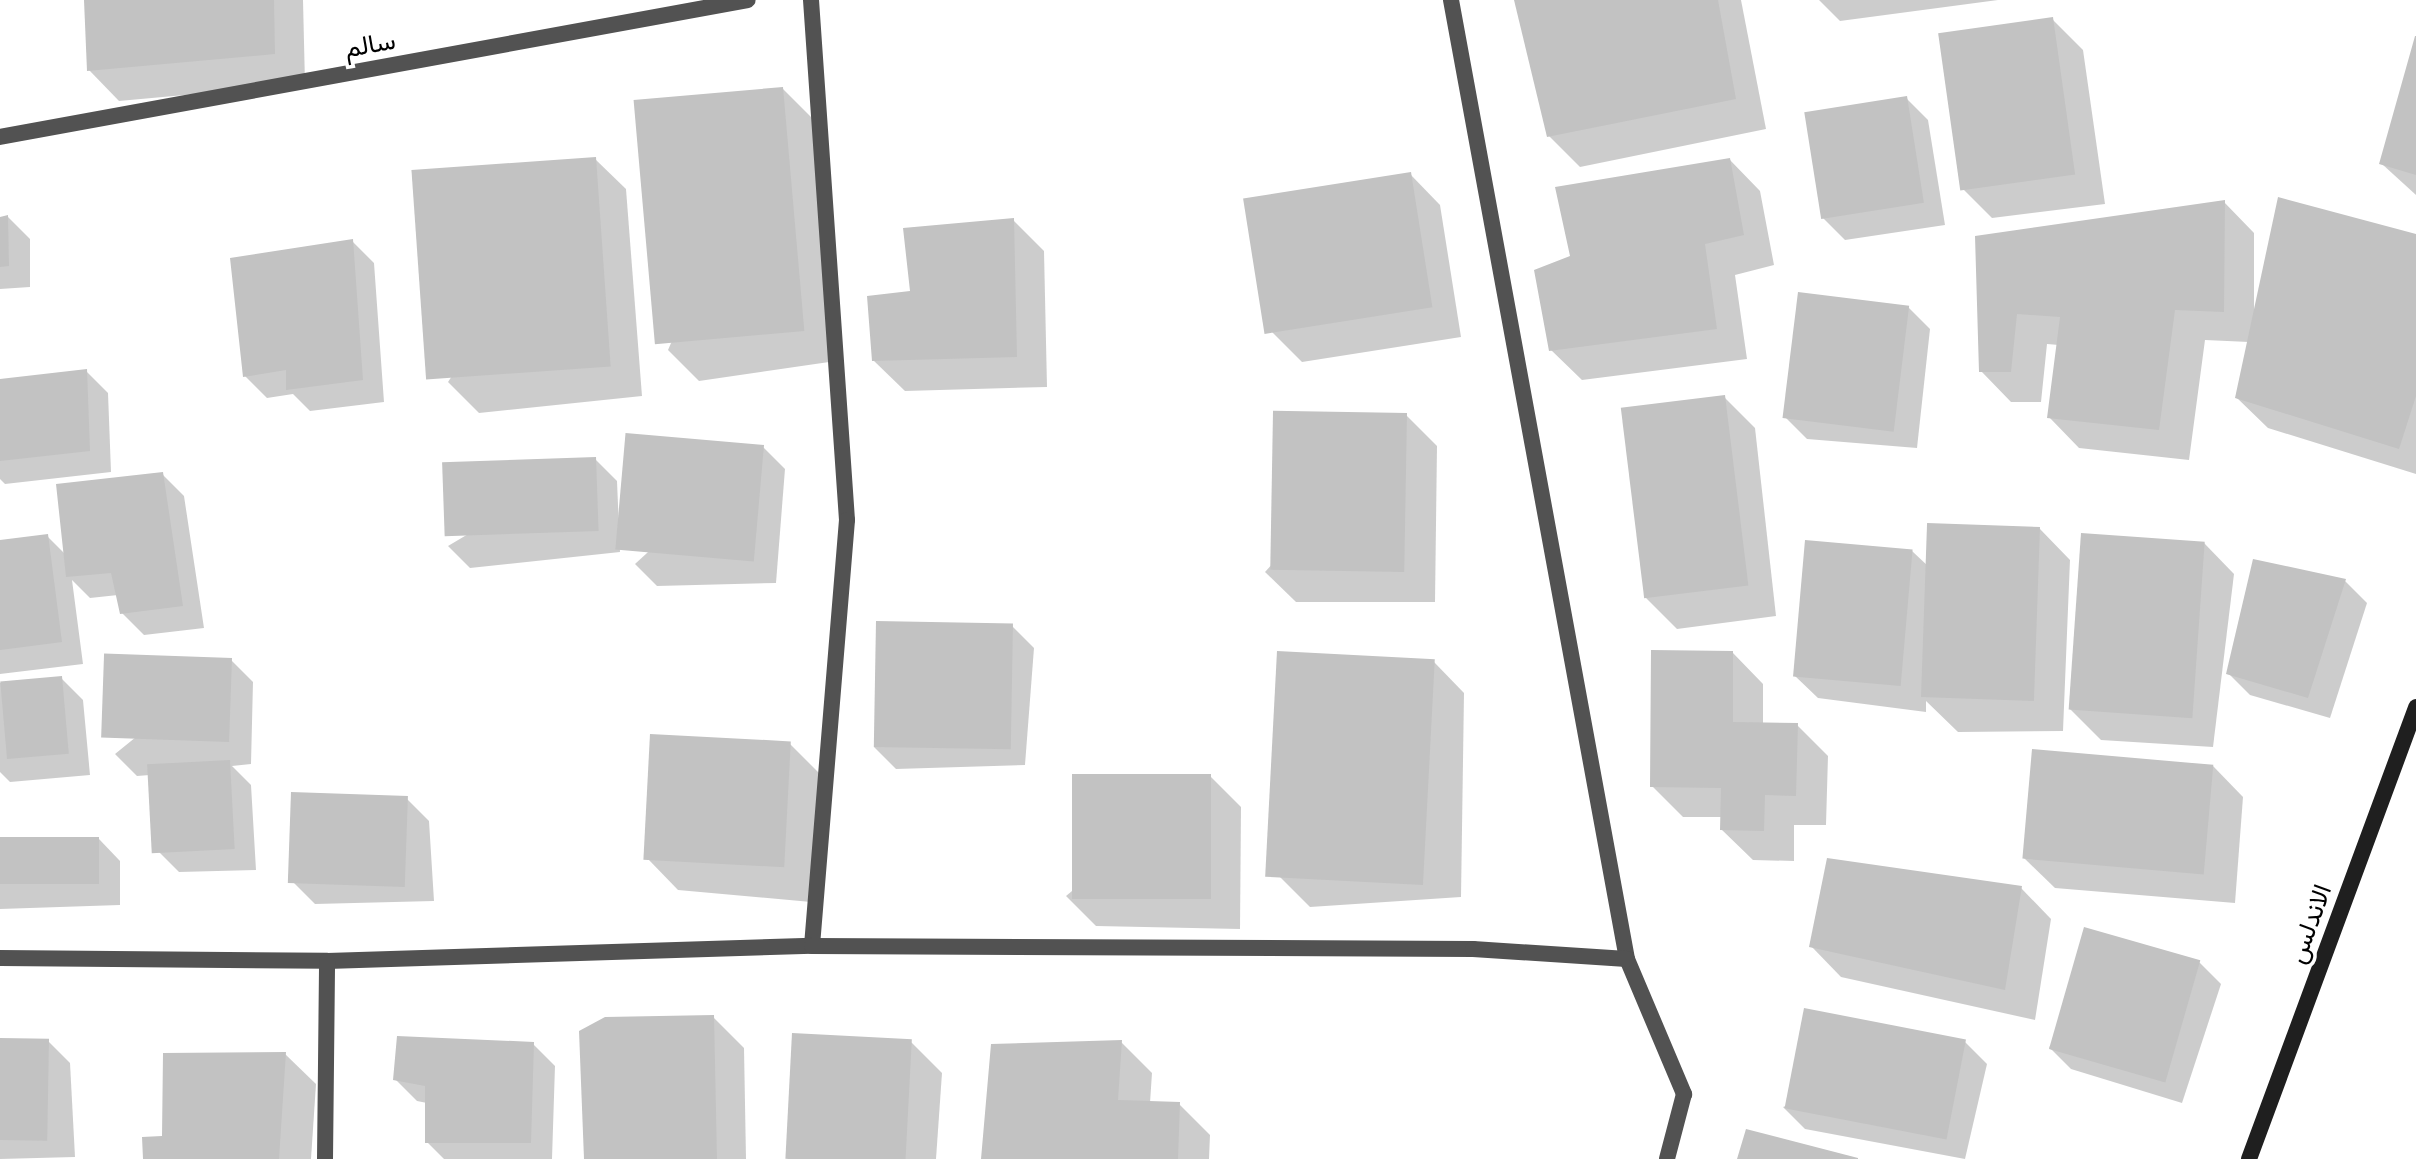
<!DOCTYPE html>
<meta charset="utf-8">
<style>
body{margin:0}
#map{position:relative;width:2416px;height:1159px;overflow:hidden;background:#fff;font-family:Montserrat,Vazirmatn,sans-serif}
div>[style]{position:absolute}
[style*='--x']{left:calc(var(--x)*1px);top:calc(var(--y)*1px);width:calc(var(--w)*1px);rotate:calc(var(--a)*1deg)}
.shadow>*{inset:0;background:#0003}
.building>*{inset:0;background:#c2c2c2;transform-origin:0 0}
.street>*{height:16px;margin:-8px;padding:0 8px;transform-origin:8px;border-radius:8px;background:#525252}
.secondary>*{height:16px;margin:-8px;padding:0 8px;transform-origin:8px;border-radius:8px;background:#1f1f1f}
span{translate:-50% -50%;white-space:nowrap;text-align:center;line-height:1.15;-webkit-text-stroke:7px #fff;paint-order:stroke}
.street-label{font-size:26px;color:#000}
</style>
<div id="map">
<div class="shadow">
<div style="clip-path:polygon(86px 0,303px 0,305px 84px,119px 101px,89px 70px)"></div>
<div style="clip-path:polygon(1517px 0,1741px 0,1766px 129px,1580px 167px,1549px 136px)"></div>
<div style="clip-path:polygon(1819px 0,1998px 0,1840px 21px)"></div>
<div style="clip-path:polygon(2052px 19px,2083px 50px,2105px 204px,1992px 218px,1962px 188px)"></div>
<div style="clip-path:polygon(2416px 40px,2416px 195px,2382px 164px)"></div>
<div style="clip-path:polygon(783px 89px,813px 119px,836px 361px,699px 381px,668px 350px)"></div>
<div style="clip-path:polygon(1906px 98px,1928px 120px,1945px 225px,1845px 240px,1823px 218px)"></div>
<div style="clip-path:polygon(595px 159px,626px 189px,642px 396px,479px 413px,448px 382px)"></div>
<div style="clip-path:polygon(1730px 160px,1760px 191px,1774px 265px,1735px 275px,1747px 359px,1582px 380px,1551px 350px,1572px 257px)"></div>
<div style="clip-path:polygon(1410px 174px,1440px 205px,1461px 337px,1302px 362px,1271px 331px)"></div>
<div style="clip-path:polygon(2224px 202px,2254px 233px,2254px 311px,2416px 236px,2416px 474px,2268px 428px,2237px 398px,2249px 342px,2205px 340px,2189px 460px,2079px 448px,2049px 417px,2059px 345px,2047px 344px,2041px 402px,2011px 402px,1981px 371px,1977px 238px)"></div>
<div style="clip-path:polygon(8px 217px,30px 239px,30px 287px,0 289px,0 219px)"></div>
<div style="clip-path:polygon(1014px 221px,1044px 251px,1047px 387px,905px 391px,874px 361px,912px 293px)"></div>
<div style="clip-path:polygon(352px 241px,374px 263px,384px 402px,310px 411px,293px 394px,267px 398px,245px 376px)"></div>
<div style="clip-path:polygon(1908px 307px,1930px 329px,1917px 448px,1807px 439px,1785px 417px)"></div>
<div style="clip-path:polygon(86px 371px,108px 393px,111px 472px,5px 484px,0 479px,0 381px)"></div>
<div style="clip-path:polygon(1724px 397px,1755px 428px,1776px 616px,1677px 629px,1646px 598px)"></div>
<div style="clip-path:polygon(1406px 415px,1437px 446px,1435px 602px,1296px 602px,1265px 572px)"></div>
<div style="clip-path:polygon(763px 447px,785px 469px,776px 583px,657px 586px,635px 564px)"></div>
<div style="clip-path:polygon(595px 459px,617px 481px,620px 552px,470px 568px,448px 546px)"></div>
<div style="clip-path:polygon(162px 474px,184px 496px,204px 628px,144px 635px,122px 613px,118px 595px,90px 598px,72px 580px,83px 664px,0 674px,0 542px,47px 536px,66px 555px)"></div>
<div style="clip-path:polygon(2040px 529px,2070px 560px,2063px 731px,1958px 732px,1926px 701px,1926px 712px,1818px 698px,1795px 676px,1912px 551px,1929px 567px)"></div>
<div style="clip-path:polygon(2204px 543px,2234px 574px,2213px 747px,2101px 740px,2070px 709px)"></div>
<div style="clip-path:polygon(2345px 581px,2367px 603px,2330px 718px,2250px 695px,2228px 673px)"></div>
<div style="clip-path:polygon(1012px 626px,1034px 648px,1025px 765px,896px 769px,874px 747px)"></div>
<div style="clip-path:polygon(1733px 653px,1763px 684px,1763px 725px,1797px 725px,1828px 756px,1826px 825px,1794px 825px,1794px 861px,1753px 860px,1722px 830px,1722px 817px,1683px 817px,1652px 786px)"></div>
<div style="clip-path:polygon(231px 660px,253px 682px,251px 764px,232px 766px,251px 785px,256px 870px,179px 872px,157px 850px,150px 775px,137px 776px,115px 754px)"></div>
<div style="clip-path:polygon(1434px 662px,1464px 693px,1461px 897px,1310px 907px,1279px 876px)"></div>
<div style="clip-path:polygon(61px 678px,83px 700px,90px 775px,10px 782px,0 772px,0 683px)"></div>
<div style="clip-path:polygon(790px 744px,821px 775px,811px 902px,678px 890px,648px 859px)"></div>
<div style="clip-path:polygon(2213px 766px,2243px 797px,2235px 903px,2055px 888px,2024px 858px)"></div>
<div style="clip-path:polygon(1210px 776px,1241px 807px,1240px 929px,1096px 926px,1066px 896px)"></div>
<div style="clip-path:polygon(407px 799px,429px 821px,434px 901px,315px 904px,293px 882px)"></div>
<div style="clip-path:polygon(99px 839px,120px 861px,120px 905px,0 909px,0 845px)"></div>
<div style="clip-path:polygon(2021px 888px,2051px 919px,2035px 1020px,1841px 977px,1811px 946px)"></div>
<div style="clip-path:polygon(2199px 962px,2221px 984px,2182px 1103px,2071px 1069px,2049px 1047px)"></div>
<div style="clip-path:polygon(713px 1017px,744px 1048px,746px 1159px,586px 1159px)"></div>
<div style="clip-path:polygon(0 1040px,48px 1041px,70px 1063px,75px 1157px,0 1159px)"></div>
<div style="clip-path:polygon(911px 1042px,942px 1073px,936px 1159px,791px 1159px)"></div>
<div style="clip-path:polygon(1121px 1042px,1152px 1073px,1150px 1103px,1179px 1104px,1210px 1135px,1209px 1159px,983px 1159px)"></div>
<div style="clip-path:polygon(1965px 1042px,1987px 1064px,1965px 1159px,1805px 1129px,1783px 1107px)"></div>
<div style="clip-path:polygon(533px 1044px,555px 1066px,552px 1159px,444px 1159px,427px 1142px,427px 1103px,417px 1101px,395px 1079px)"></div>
<div style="clip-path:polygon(285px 1054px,316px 1084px,311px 1159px,145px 1159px,164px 1137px)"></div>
</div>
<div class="building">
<div style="clip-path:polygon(84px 0,274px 0,275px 54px,87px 71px)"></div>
<div style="clip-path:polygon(1514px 0,1718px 0,1736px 99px,1547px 137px)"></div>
<div style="left:2053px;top:17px;width:159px;height:116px;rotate:82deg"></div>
<div style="clip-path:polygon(2415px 36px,2416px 36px,2416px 175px,2379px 164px)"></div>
<div style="left:783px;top:87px;width:245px;height:150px;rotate:85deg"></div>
<div style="left:1907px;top:96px;width:108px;height:104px;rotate:81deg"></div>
<div style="left:596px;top:157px;width:210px;height:185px;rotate:86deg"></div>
<div style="clip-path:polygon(1730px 158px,1744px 235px,1705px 244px,1717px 329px,1549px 351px,1534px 270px,1570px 256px,1555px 187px)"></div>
<div style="left:1411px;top:172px;width:137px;height:170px;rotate:81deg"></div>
<div style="clip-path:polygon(2278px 197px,2416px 234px,2416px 396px,2399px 449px,2235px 398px)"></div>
<div style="clip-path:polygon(2225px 200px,2224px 312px,2175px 310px,2159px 430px,2047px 418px,2060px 317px,2017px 314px,2011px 372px,1979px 372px,1975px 236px)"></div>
<div style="clip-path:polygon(8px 215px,9px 266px,0 267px,0 217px)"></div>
<div style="clip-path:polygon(1014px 218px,1017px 357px,872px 361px,867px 296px,910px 291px,903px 228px)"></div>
<div style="clip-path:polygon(353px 239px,363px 380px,286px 390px,286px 370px,243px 377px,230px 258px)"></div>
<div style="left:1798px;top:292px;width:112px;height:127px;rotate:7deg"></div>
<div style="clip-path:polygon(87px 369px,90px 451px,0 461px,0 379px)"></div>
<div style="left:1725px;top:395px;width:192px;height:105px;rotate:83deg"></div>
<div style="left:1407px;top:413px;width:159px;height:134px;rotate:91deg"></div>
<div style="left:764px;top:445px;width:117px;height:139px;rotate:95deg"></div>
<div style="left:596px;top:457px;width:74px;height:154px;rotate:88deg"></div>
<div style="clip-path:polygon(163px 472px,183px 606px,120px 614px,111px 573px,66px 577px,56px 484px)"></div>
<div style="left:2040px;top:527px;width:174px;height:113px;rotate:92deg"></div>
<div style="left:2081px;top:533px;width:124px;height:177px;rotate:4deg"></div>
<div style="clip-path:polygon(48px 534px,62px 642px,0 650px,0 540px)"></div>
<div style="left:1805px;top:540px;width:108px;height:137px;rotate:5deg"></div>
<div style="clip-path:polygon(2253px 559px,2346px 579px,2308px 698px,2226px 674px)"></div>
<div style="left:876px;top:621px;width:137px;height:126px;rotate:1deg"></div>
<div style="clip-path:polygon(1651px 650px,1733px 651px,1733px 722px,1798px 723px,1796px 796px,1765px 795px,1764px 831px,1720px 830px,1721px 788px,1650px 787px)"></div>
<div style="left:1277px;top:651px;width:158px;height:226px;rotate:3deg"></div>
<div style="left:232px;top:658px;width:84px;height:128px;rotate:92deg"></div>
<div style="left:62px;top:676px;width:78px;height:62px;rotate:85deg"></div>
<div style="left:650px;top:734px;width:141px;height:126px;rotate:3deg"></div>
<div style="left:2032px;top:749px;width:182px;height:110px;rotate:5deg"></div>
<div style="left:230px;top:760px;width:89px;height:83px;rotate:87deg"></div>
<div style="left:1211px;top:774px;width:125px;height:139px;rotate:90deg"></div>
<div style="left:291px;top:792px;width:117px;height:91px;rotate:2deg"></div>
<div style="left:99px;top:837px;width:47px;height:99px;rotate:90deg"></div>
<div style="clip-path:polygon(1827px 858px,2022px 886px,2005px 990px,1809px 947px)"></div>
<div style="left:2084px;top:927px;width:121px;height:127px;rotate:16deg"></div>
<div style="left:1804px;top:1008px;width:165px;height:102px;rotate:11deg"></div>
<div style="clip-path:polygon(714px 1015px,717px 1159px,584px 1159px,579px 1031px,605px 1017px)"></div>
<div style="left:792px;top:1033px;width:120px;height:126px;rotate:3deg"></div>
<div style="clip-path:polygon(397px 1036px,534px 1042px,531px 1143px,425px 1143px,425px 1086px,393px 1080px)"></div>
<div style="left:0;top:1038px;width:49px;height:102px;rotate:1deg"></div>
<div style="clip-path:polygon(1122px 1040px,1118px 1100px,1180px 1102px,1178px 1159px,981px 1159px,991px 1044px)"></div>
<div style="clip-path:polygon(286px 1052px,279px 1159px,143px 1159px,142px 1137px,162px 1136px,163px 1053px)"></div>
<div style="clip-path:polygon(1746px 1129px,1858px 1158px,1858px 1159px,1737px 1159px)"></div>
</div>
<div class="street">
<div style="--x:811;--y:0;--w:521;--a:86.04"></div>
<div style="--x:847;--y:520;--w:427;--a:94.7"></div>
<div style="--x:1451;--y:0;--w:975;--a:79.6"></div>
<div style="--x:1627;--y:959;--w:147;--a:67.1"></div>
<div style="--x:1684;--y:1094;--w:67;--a:104.7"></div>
<div style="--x:0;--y:137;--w:760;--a:-10.38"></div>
<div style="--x:0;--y:958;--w:327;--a:0.5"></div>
<div style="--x:327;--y:961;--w:485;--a:-1.8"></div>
<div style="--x:812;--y:946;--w:661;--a:0.26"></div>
<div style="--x:1473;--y:949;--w:154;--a:3.7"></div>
<div style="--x:325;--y:1159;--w:198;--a:-89.4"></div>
</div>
<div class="secondary">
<div style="--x:2249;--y:1159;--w:482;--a:-69.7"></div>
</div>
<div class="street-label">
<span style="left:370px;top:45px;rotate:-10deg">سالم</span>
<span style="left:2310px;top:924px;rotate:-70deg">الاندلس</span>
</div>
</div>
